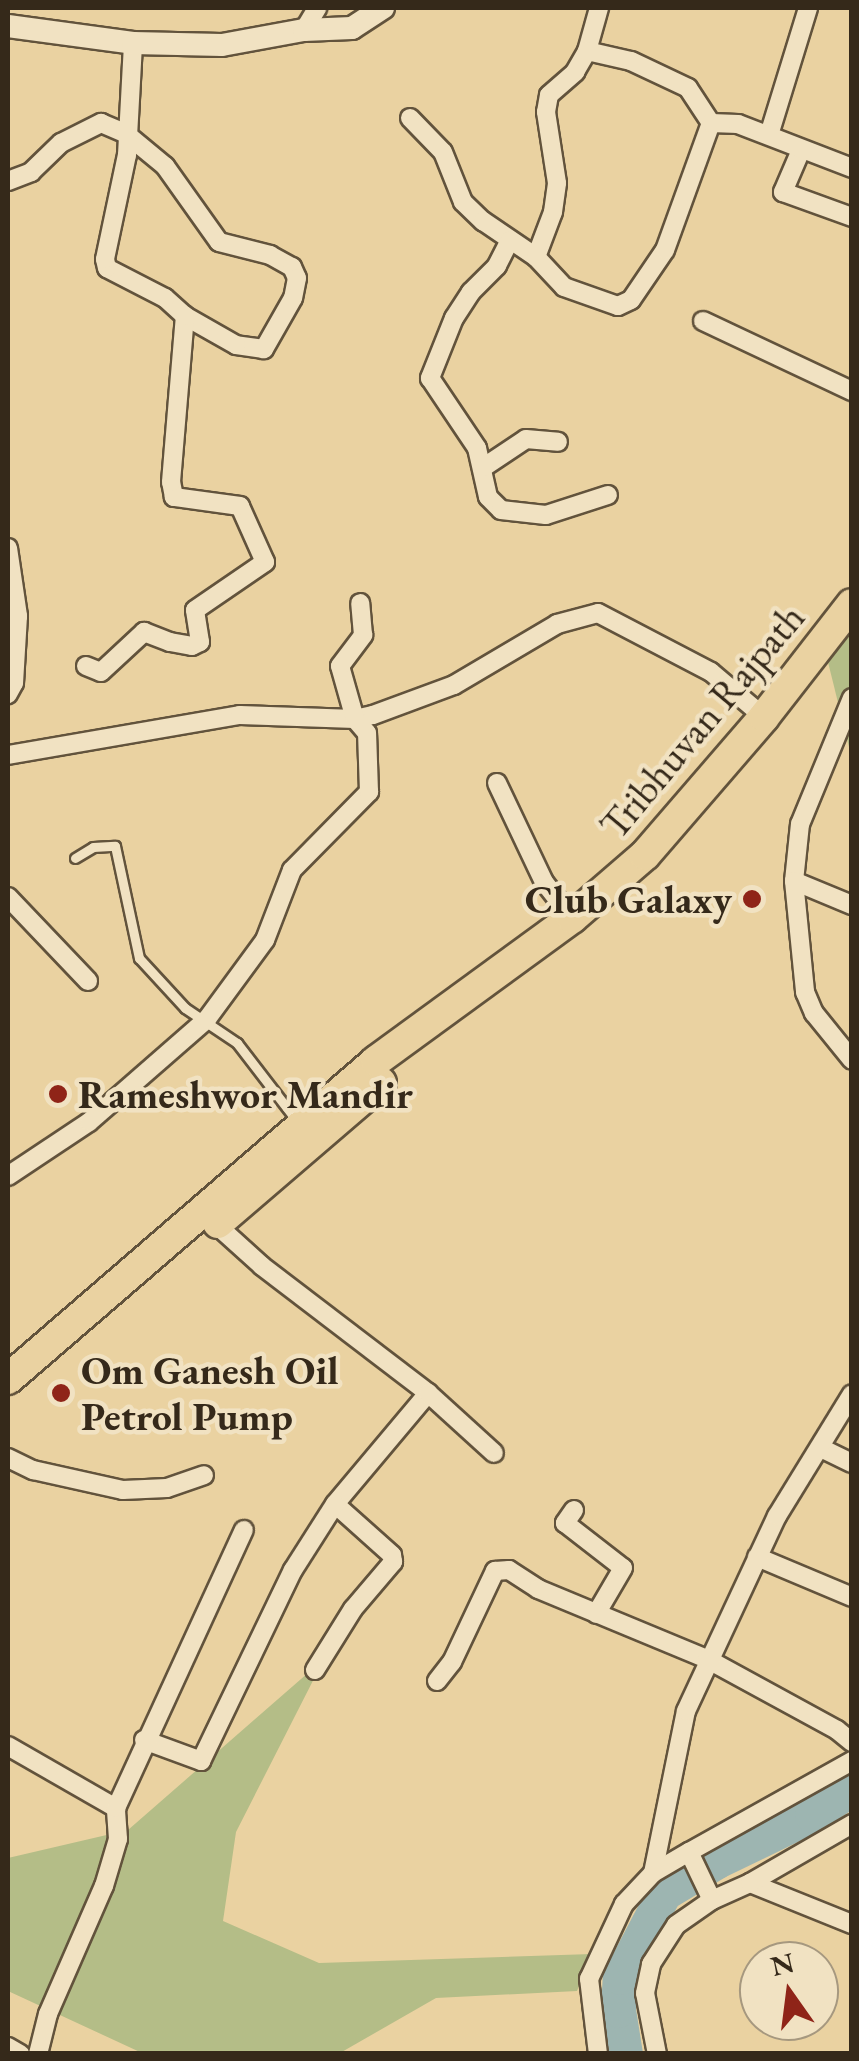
<!DOCTYPE html>
<style>
body{margin:0}
#map{position:relative;width:859px;height:2061px;overflow:hidden;background:#ead2a1;font-family:"EB Garamond",serif}
div>[style]{position:absolute}
[style*='--x']{left:calc(var(--x)*1px);top:calc(var(--y)*1px);width:calc(var(--w)*1px);rotate:calc(var(--a)*1deg)}
.green>*{inset:0;background:#b4bd87}
.river>*{height:35px;margin:-17.5px;padding:0 17.5px;transform-origin:17.5px;border-radius:17.5px;background:#9db5b1}
.roads{filter:drop-shadow(2px 0 #62533c) drop-shadow(-2px 0 #62533c) drop-shadow(0 2px #62533c) drop-shadow(0 -2px #62533c)}
.lane>*{height:9px;margin:-4.5px;padding:0 4.5px;transform-origin:4.5px;border-radius:4.5px;background:#f1e2c2}
.street>*{height:18px;margin:-9px;padding:0 9px;transform-origin:9px;border-radius:9px;background:#f1e2c2}
.secondary>*{height:22px;margin:-11px;padding:0 11px;transform-origin:11px;border-radius:11px;background:#f1e2c2}
.highway>*{height:30px;margin:-15px;padding:0 15px;transform-origin:15px;border-radius:15px;background:#ead2a1}
.dots>*{width:28px;height:28px;translate:-50% -50%;box-sizing:border-box;border:5px solid #f1e2c2;border-radius:50%}
span{translate:-50% -50%;white-space:nowrap;text-align:center;line-height:1.15;-webkit-text-stroke:9px #f1e2c2;paint-order:stroke}
.street-label{font-size:40px;color:#35291a}
.poi-label{font-size:40px;color:#35291a;font-weight:700}
.right{translate:-100% -50%;text-align:right}
.left{translate:0 -50%;text-align:left}
.frame{position:absolute;inset:0;border:10px solid #35291a;pointer-events:none}
.north{position:absolute;left:739px;top:1941px;width:100px;height:100px;box-sizing:border-box;background:#f1e2c2;border:2px solid #a6987f;border-radius:50%;rotate:346deg;font-size:28px;font-weight:700;line-height:40px;text-align:center;color:#35291a}
.north::after{content:'';display:block;margin:auto;width:35px;height:45px;background:#8f2418;clip-path:polygon(50% 0,100% 100%,50% 72%,0 100%)}
</style>
<div id="map">
<div class="green">
<div style="clip-path:polygon(851px 630px,851px 755px,825px 650px)"></div>
<div style="clip-path:polygon(324px 1659px,236px 1832px,223px 1921px,319px 1963px,592px 1954px,577px 1991px,436px 1998px,340px 2053px,142px 2053px,8px 1991px,8px 1858px,128px 1830px)"></div>
</div>
<div class="river">
<div style="--x:625;--y:2054;--w:45;--a:-99"></div>
<div style="--x:618;--y:2010;--w:33;--a:-87"></div>
<div style="--x:620;--y:1977;--w:95;--a:-62.4"></div>
<div style="--x:664;--y:1893;--w:62;--a:-31.1"></div>
<div style="--x:717;--y:1861;--w:106;--a:-25.8"></div>
<div style="--x:812;--y:1815;--w:48;--a:-34"></div>
</div>
<div class="roads">
<div class="lane">
<div style="--x:75;--y:858;--w:21;--a:-31"></div>
<div style="--x:93;--y:847;--w:22;--a:-3"></div>
<div style="--x:115;--y:846;--w:115;--a:77.9"></div>
<div style="--x:139;--y:958;--w:68;--a:47.4"></div>
<div style="--x:185;--y:1008;--w:63;--a:33.9"></div>
<div style="--x:237;--y:1043;--w:98;--a:52.4"></div>
</div>
<div class="street">
<div style="--x:304;--y:30;--w:26;--a:-59"></div>
<div style="--x:587;--y:51;--w:45;--a:-74.4"></div>
<div style="--x:410;--y:118;--w:47;--a:45.9"></div>
<div style="--x:443;--y:152;--w:54;--a:68.2"></div>
<div style="--x:463;--y:202;--w:28;--a:44"></div>
<div style="--x:483;--y:221;--w:64;--a:34.2"></div>
<div style="--x:536;--y:257;--w:41;--a:47"></div>
<div style="--x:564;--y:287;--w:57;--a:19.4"></div>
<div style="--x:618;--y:306;--w:14;--a:-25"></div>
<div style="--x:631;--y:300;--w:60;--a:-55.8"></div>
<div style="--x:665;--y:250;--w:135;--a:-70.1"></div>
<div style="--x:769;--y:135;--w:133;--a:-72.9"></div>
<div style="--x:801;--y:150;--w:46;--a:113.2"></div>
<div style="--x:783;--y:192;--w:73;--a:19.9"></div>
<div style="--x:8;--y:181;--w:25;--a:-21"></div>
<div style="--x:31;--y:172;--w:42;--a:-44"></div>
<div style="--x:61;--y:143;--w:45;--a:-26.6"></div>
<div style="--x:101;--y:123;--w:26;--a:23"></div>
<div style="--x:125;--y:133;--w:52;--a:39.5"></div>
<div style="--x:165;--y:166;--w:93;--a:54.6"></div>
<div style="--x:219;--y:242;--w:53;--a:14.3"></div>
<div style="--x:270;--y:255;--w:25;--a:29"></div>
<div style="--x:292;--y:267;--w:12;--a:66"></div>
<div style="--x:297;--y:278;--w:20;--a:101"></div>
<div style="--x:293;--y:298;--w:59;--a:119.6"></div>
<div style="--x:264;--y:349;--w:28;--a:-172"></div>
<div style="--x:236;--y:345;--w:59;--a:-150.4"></div>
<div style="--x:510;--y:240;--w:29;--a:117"></div>
<div style="--x:497;--y:266;--w:37;--a:135"></div>
<div style="--x:471;--y:292;--w:31;--a:123"></div>
<div style="--x:454;--y:318;--w:65;--a:111.8"></div>
<div style="--x:430;--y:378;--w:84;--a:56.1"></div>
<div style="--x:477;--y:448;--w:50;--a:77.3"></div>
<div style="--x:488;--y:497;--w:18;--a:45"></div>
<div style="--x:501;--y:510;--w:45;--a:6.3"></div>
<div style="--x:546;--y:515;--w:65;--a:-17.9"></div>
<div style="--x:536;--y:257;--w:48;--a:-69.3"></div>
<div style="--x:553;--y:212;--w:29;--a:-82"></div>
<div style="--x:557;--y:183;--w:72;--a:-98.8"></div>
<div style="--x:546;--y:112;--w:17;--a:-80"></div>
<div style="--x:549;--y:95;--w:35;--a:-41"></div>
<div style="--x:575;--y:72;--w:24;--a:-60"></div>
<div style="--x:587;--y:51;--w:45;--a:12.8"></div>
<div style="--x:631;--y:61;--w:63;--a:25.3"></div>
<div style="--x:688;--y:88;--w:42;--a:56.7"></div>
<div style="--x:711;--y:123;--w:27;--a:2"></div>
<div style="--x:738;--y:124;--w:122;--a:21.1"></div>
<div style="--x:703;--y:321;--w:165;--a:25.2"></div>
<div style="--x:484;--y:467;--w:50;--a:-33.7"></div>
<div style="--x:526;--y:439;--w:32;--a:5"></div>
<div style="--x:8;--y:548;--w:69;--a:81.6"></div>
<div style="--x:18;--y:616;--w:67;--a:93.4"></div>
<div style="--x:14;--y:683;--w:13;--a:119"></div>
<div style="--x:86;--y:666;--w:16;--a:22"></div>
<div style="--x:101;--y:672;--w:59;--a:-42.9"></div>
<div style="--x:144;--y:632;--w:28;--a:21"></div>
<div style="--x:170;--y:642;--w:22;--a:10"></div>
<div style="--x:192;--y:646;--w:9;--a:-27"></div>
<div style="--x:200;--y:642;--w:32;--a:-99"></div>
<div style="--x:195;--y:610;--w:85;--a:-34.4"></div>
<div style="--x:265;--y:562;--w:61;--a:-114.1"></div>
<div style="--x:240;--y:506;--w:67;--a:-172.2"></div>
<div style="--x:174;--y:497;--w:15;--a:-101"></div>
<div style="--x:171;--y:482;--w:167;--a:-85.2"></div>
<div style="--x:185;--y:316;--w:27;--a:-138"></div>
<div style="--x:165;--y:298;--w:65;--a:-152.7"></div>
<div style="--x:107;--y:268;--w:9;--a:-103"></div>
<div style="--x:105;--y:259;--w:106;--a:-78.1"></div>
<div style="--x:127;--y:155;--w:112;--a:-86.9"></div>
<div style="--x:852;--y:698;--w:136;--a:112.4"></div>
<div style="--x:800;--y:824;--w:57;--a:96"></div>
<div style="--x:794;--y:881;--w:112;--a:84.3"></div>
<div style="--x:805;--y:992;--w:23;--a:67"></div>
<div style="--x:814;--y:1013;--w:60;--a:51"></div>
<div style="--x:8;--y:755;--w:235;--a:-9.8"></div>
<div style="--x:240;--y:715;--w:115;--a:2"></div>
<div style="--x:355;--y:719;--w:18;--a:-13"></div>
<div style="--x:373;--y:715;--w:86;--a:-20.3"></div>
<div style="--x:454;--y:685;--w:120;--a:-30.6"></div>
<div style="--x:557;--y:624;--w:42;--a:-15"></div>
<div style="--x:598;--y:613;--w:127;--a:27.6"></div>
<div style="--x:711;--y:672;--w:70;--a:40.3"></div>
<div style="--x:497;--y:783;--w:110;--a:64.6"></div>
<div style="--x:544;--y:882;--w:46;--a:52.1"></div>
<div style="--x:794;--y:881;--w:63;--a:22.5"></div>
<div style="--x:8;--y:897;--w:116;--a:46.4"></div>
<div style="--x:8;--y:1176;--w:97;--a:-33.7"></div>
<div style="--x:89;--y:1122;--w:157;--a:-41.1"></div>
<div style="--x:207;--y:1019;--w:98;--a:-53.7"></div>
<div style="--x:265;--y:940;--w:75;--a:-68.9"></div>
<div style="--x:292;--y:870;--w:110;--a:-45.4"></div>
<div style="--x:369;--y:792;--w:59;--a:-91.9"></div>
<div style="--x:367;--y:733;--w:18;--a:-131"></div>
<div style="--x:355;--y:719;--w:55;--a:-105.8"></div>
<div style="--x:340;--y:666;--w:39;--a:-53"></div>
<div style="--x:363;--y:635;--w:32;--a:-95"></div>
<div style="--x:210;--y:1219;--w:70;--a:42.1"></div>
<div style="--x:262;--y:1266;--w:209;--a:37.4"></div>
<div style="--x:821;--y:1448;--w:34;--a:26"></div>
<div style="--x:8;--y:1458;--w:28;--a:26"></div>
<div style="--x:33;--y:1470;--w:92;--a:12.5"></div>
<div style="--x:123;--y:1490;--w:44;--a:-2.6"></div>
<div style="--x:167;--y:1488;--w:39;--a:-19"></div>
<div style="--x:574;--y:1510;--w:16;--a:125"></div>
<div style="--x:565;--y:1523;--w:73;--a:37.8"></div>
<div style="--x:623;--y:1568;--w:53;--a:120.4"></div>
<div style="--x:757;--y:1557;--w:103;--a:22.8"></div>
<div style="--x:315;--y:1670;--w:72;--a:-58.1"></div>
<div style="--x:353;--y:1609;--w:62;--a:-49.6"></div>
<div style="--x:393;--y:1562;--w:7;--a:-98"></div>
<div style="--x:392;--y:1555;--w:76;--a:-138.2"></div>
<div style="--x:335;--y:1504;--w:145;--a:-50"></div>
<div style="--x:428;--y:1393;--w:89;--a:42.3"></div>
<div style="--x:437;--y:1681;--w:24;--a:-52"></div>
<div style="--x:452;--y:1662;--w:101;--a:-64.7"></div>
<div style="--x:495;--y:1571;--w:14;--a:-4"></div>
<div style="--x:509;--y:1570;--w:35;--a:33"></div>
<div style="--x:538;--y:1589;--w:183;--a:22.5"></div>
<div style="--x:707;--y:1659;--w:148;--a:28.6"></div>
<div style="--x:837;--y:1730;--w:19;--a:39"></div>
<div style="--x:144;--y:1740;--w:61;--a:20.2"></div>
<div style="--x:201;--y:1761;--w:212;--a:-64.3"></div>
<div style="--x:293;--y:1570;--w:78;--a:-57.5"></div>
<div style="--x:8;--y:1746;--w:125;--a:29.9"></div>
<div style="--x:689;--y:1852;--w:187;--a:-29.2"></div>
<div style="--x:653;--y:1873;--w:42;--a:-30.3"></div>
<div style="--x:689;--y:1852;--w:53;--a:64.4"></div>
<div style="--x:712;--y:1900;--w:42;--a:-24.1"></div>
<div style="--x:750;--y:1883;--w:110;--a:21.9"></div>
<div style="--x:750;--y:1883;--w:118;--a:-30"></div>
<div style="--x:8;--y:2047;--w:14;--a:30"></div>
<div style="--x:38;--y:2054;--w:41;--a:-76"></div>
<div style="--x:48;--y:2014;--w:140;--a:-66.4"></div>
<div style="--x:104;--y:1886;--w:49;--a:-73.4"></div>
<div style="--x:118;--y:1839;--w:31;--a:-94"></div>
<div style="--x:116;--y:1808;--w:306;--a:-65.3"></div>
<div style="--x:598;--y:2054;--w:76;--a:-96.8"></div>
<div style="--x:589;--y:1979;--w:83;--a:-65"></div>
<div style="--x:624;--y:1904;--w:42;--a:-46.9"></div>
<div style="--x:653;--y:1873;--w:165;--a:-78.5"></div>
<div style="--x:686;--y:1711;--w:215;--a:-65"></div>
<div style="--x:777;--y:1516;--w:143;--a:-58.4"></div>
<div style="--x:657;--y:2054;--w:62;--a:-101.1"></div>
<div style="--x:645;--y:1993;--w:30;--a:-78"></div>
<div style="--x:651;--y:1964;--w:46;--a:-57.3"></div>
<div style="--x:676;--y:1925;--w:44;--a:-34.8"></div>
</div>
<div class="secondary">
<div style="--x:8;--y:26;--w:126;--a:7.7"></div>
<div style="--x:133;--y:43;--w:89;--a:1.3"></div>
<div style="--x:222;--y:45;--w:83;--a:-10.4"></div>
<div style="--x:304;--y:30;--w:48;--a:-2.4"></div>
<div style="--x:352;--y:28;--w:37;--a:-33"></div>
</div>
<div class="highway">
<div style="--x:218;--y:1223;--w:215;--a:-40.7"></div>
<div style="--x:8;--y:1379;--w:486;--a:-40.8"></div>
<div style="--x:376;--y:1061;--w:243;--a:-36.1"></div>
<div style="--x:572;--y:918;--w:96;--a:-40.8"></div>
<div style="--x:645;--y:855;--w:182;--a:-49.2"></div>
<div style="--x:764;--y:717;--w:143;--a:-52.1"></div>
</div>
</div>
<div class="dots">
<div style="left:752px;top:899px;background:#8f2418"></div>
<div style="left:58px;top:1094px;background:#8f2418"></div>
<div style="left:61px;top:1393px;background:#8f2418"></div>
</div>
<div class="street-label">
<span style="left:702px;top:721px;rotate:-50deg">Tribhuvan Rajpath</span>
</div>
<div class="poi-label">
<span class="right" style="left:732px;top:899px">Club Galaxy</span>
<span class="left" style="left:78px;top:1094px">Rameshwor Mandir</span>
<span class="left" style="left:81px;top:1393px">Om Ganesh Oil<br>Petrol Pump</span>
</div>
<div class="frame"></div>
<div class="north">N</div>
</div>
